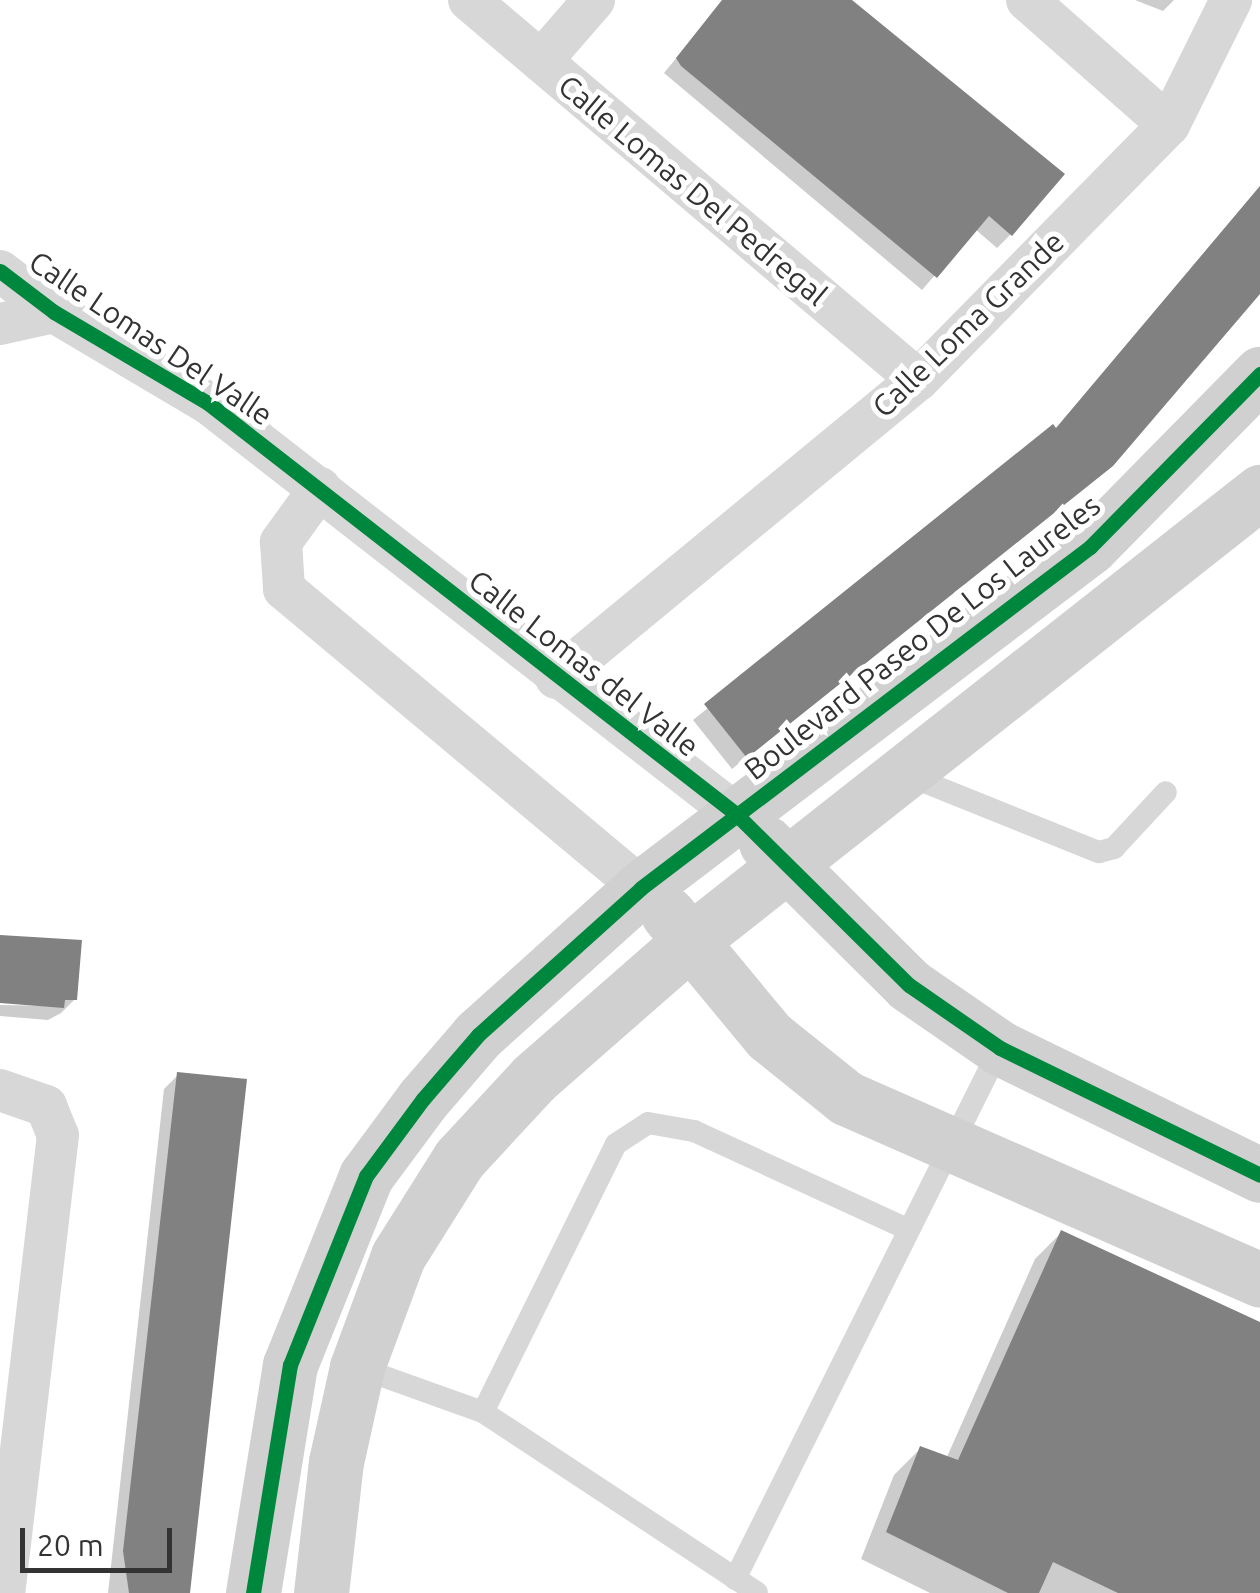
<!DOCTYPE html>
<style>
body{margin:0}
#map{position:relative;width:1260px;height:1593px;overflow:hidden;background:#fff;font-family:Ubuntu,sans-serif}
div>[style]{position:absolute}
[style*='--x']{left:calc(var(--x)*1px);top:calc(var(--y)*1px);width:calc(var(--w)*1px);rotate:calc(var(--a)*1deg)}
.shadow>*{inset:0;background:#0003}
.building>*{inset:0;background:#818181}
.lane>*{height:22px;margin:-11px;padding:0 11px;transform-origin:11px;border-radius:11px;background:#d7d7d7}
.street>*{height:42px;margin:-21px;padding:0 21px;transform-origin:21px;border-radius:21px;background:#d7d7d7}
.secondary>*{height:55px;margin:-27.5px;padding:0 27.5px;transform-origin:27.5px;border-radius:27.5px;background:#d0d0d0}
.cycleway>*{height:15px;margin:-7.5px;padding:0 7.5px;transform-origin:7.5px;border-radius:7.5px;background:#00873e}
span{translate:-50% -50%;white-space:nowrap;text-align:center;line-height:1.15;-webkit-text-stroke:10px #fff;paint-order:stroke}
.street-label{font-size:30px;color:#333}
.scale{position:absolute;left:20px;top:1528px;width:152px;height:45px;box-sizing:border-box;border:5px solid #333;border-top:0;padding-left:12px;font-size:30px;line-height:35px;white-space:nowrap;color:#333;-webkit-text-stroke:8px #fff;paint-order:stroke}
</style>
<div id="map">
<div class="shadow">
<div style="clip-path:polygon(724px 0,850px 0,1011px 234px,997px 248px,975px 229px,922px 290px,664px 73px)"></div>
<div style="clip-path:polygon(1135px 0,1174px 0,1163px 11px)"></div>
<div style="clip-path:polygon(1260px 186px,1260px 290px,1111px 464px,732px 769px,693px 720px,1055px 431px)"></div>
<div style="clip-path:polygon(0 937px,75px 999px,61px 1013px,48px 1020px,0 1016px,0 1005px,62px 1006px,0 1000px)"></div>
<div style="clip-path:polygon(178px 1075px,186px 1593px,108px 1593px,164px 1089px)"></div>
<div style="clip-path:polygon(1061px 1233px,1260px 1325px,1260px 1593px,930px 1593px,861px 1559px,894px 1475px,920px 1449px,946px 1459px,1035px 1259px)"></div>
</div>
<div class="building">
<div style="clip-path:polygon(722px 0,852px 0,1065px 174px,1012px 236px,989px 216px,937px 278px,681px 66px,676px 58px)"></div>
<div style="clip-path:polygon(1260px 186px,1260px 294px,1113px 466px,747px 758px,704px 704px,1053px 424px,1056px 428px)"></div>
<div style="clip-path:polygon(0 935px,82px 940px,77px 1000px,65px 1000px,64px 1008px,0 1003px)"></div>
<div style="clip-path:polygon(177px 1072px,247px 1079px,190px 1593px,129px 1593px,123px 1551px)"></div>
<div style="clip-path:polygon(1061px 1230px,1260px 1322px,1260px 1593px,1118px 1593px,1053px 1562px,1039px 1593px,1008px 1593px,886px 1532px,920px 1446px,958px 1460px)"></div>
</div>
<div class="lane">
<div style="--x:907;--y:775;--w:207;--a:21.9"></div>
<div style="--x:1099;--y:852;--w:16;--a:-15"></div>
<div style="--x:1114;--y:848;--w:76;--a:-47.1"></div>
<div style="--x:357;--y:1367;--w:134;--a:19.7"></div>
<div style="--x:483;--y:1412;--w:328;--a:33.4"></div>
<div style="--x:483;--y:1412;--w:299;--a:-63.6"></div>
<div style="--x:616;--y:1144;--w:38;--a:-33"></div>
<div style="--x:648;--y:1123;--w:47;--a:9.9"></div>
<div style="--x:694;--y:1131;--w:234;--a:24.7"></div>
<div style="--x:735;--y:1579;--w:593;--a:-63.48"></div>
</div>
<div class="street">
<div style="--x:469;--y:0;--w:588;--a:40.24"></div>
<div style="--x:1027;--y:0;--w:189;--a:41.4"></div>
<div style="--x:541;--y:61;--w:81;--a:-49"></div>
<div style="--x:0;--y:271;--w:68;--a:37.2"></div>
<div style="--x:54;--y:312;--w:179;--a:30.6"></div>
<div style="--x:208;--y:403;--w:669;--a:37.9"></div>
<div style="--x:0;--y:324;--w:55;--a:-12.5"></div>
<div style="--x:320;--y:488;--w:67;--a:125.8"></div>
<div style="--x:281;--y:542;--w:47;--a:86.3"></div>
<div style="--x:284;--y:589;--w:466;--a:39.9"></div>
<div style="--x:556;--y:678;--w:469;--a:-39.5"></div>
<div style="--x:918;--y:380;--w:358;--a:-45.5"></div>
<div style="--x:1169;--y:125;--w:140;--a:-63.6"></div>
<div style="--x:0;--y:1090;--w:49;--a:19.2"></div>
<div style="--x:46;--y:1106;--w:31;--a:68"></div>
<div style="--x:58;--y:1135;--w:461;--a:96.7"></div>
</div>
<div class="secondary">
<div style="--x:766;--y:843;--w:202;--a:44.8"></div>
<div style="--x:909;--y:985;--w:111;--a:34.7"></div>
<div style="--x:1000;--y:1048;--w:289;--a:26"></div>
<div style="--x:668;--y:914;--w:158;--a:50.4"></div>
<div style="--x:769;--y:1036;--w:99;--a:38.8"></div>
<div style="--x:846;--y:1098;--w:452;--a:23.7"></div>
<div style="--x:253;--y:1593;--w:231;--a:-80.8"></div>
<div style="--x:290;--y:1365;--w:204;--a:-68.1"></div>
<div style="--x:366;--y:1176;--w:96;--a:-53.5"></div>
<div style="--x:423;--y:1099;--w:84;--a:-49.3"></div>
<div style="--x:478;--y:1035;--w:219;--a:-42"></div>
<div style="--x:641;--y:888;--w:564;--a:-37.22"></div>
<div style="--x:1090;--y:547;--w:243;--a:-45.5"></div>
<div style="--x:321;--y:1593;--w:132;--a:-83.5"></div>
<div style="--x:336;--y:1462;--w:97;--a:-77.5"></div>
<div style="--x:357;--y:1367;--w:118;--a:-69.7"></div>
<div style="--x:398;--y:1256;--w:115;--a:-57.8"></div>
<div style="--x:459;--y:1159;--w:110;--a:-47.2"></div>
<div style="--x:534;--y:1078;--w:213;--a:-41.2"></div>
<div style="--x:694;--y:938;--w:721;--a:-38.24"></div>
</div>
<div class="cycleway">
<div style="--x:0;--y:271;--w:68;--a:37.2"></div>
<div style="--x:54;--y:312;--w:179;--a:30.6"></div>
<div style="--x:208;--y:403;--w:669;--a:37.9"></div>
<div style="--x:736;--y:814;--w:243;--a:44.7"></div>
<div style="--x:909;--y:985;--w:111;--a:34.7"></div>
<div style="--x:1000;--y:1048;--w:289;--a:26"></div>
<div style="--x:253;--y:1593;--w:231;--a:-80.8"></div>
<div style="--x:290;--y:1365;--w:204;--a:-68.1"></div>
<div style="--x:366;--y:1176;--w:96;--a:-53.5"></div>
<div style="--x:423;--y:1099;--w:84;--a:-49.3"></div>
<div style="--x:478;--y:1035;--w:219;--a:-42"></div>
<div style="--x:641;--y:888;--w:564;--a:-37.22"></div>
<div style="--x:1090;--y:547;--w:243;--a:-45.5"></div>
</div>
<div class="street-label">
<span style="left:693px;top:190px;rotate:40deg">Calle Lomas Del Pedregal</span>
<span style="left:968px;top:324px;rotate:-44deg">Calle Loma Grande</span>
<span style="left:151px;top:338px;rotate:34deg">Calle Lomas Del Valle</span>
<span style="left:922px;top:637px;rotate:-38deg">Boulevard Paseo De Los Laureles</span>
<span style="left:584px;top:663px;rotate:38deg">Calle Lomas del Valle</span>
</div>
<div class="scale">20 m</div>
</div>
